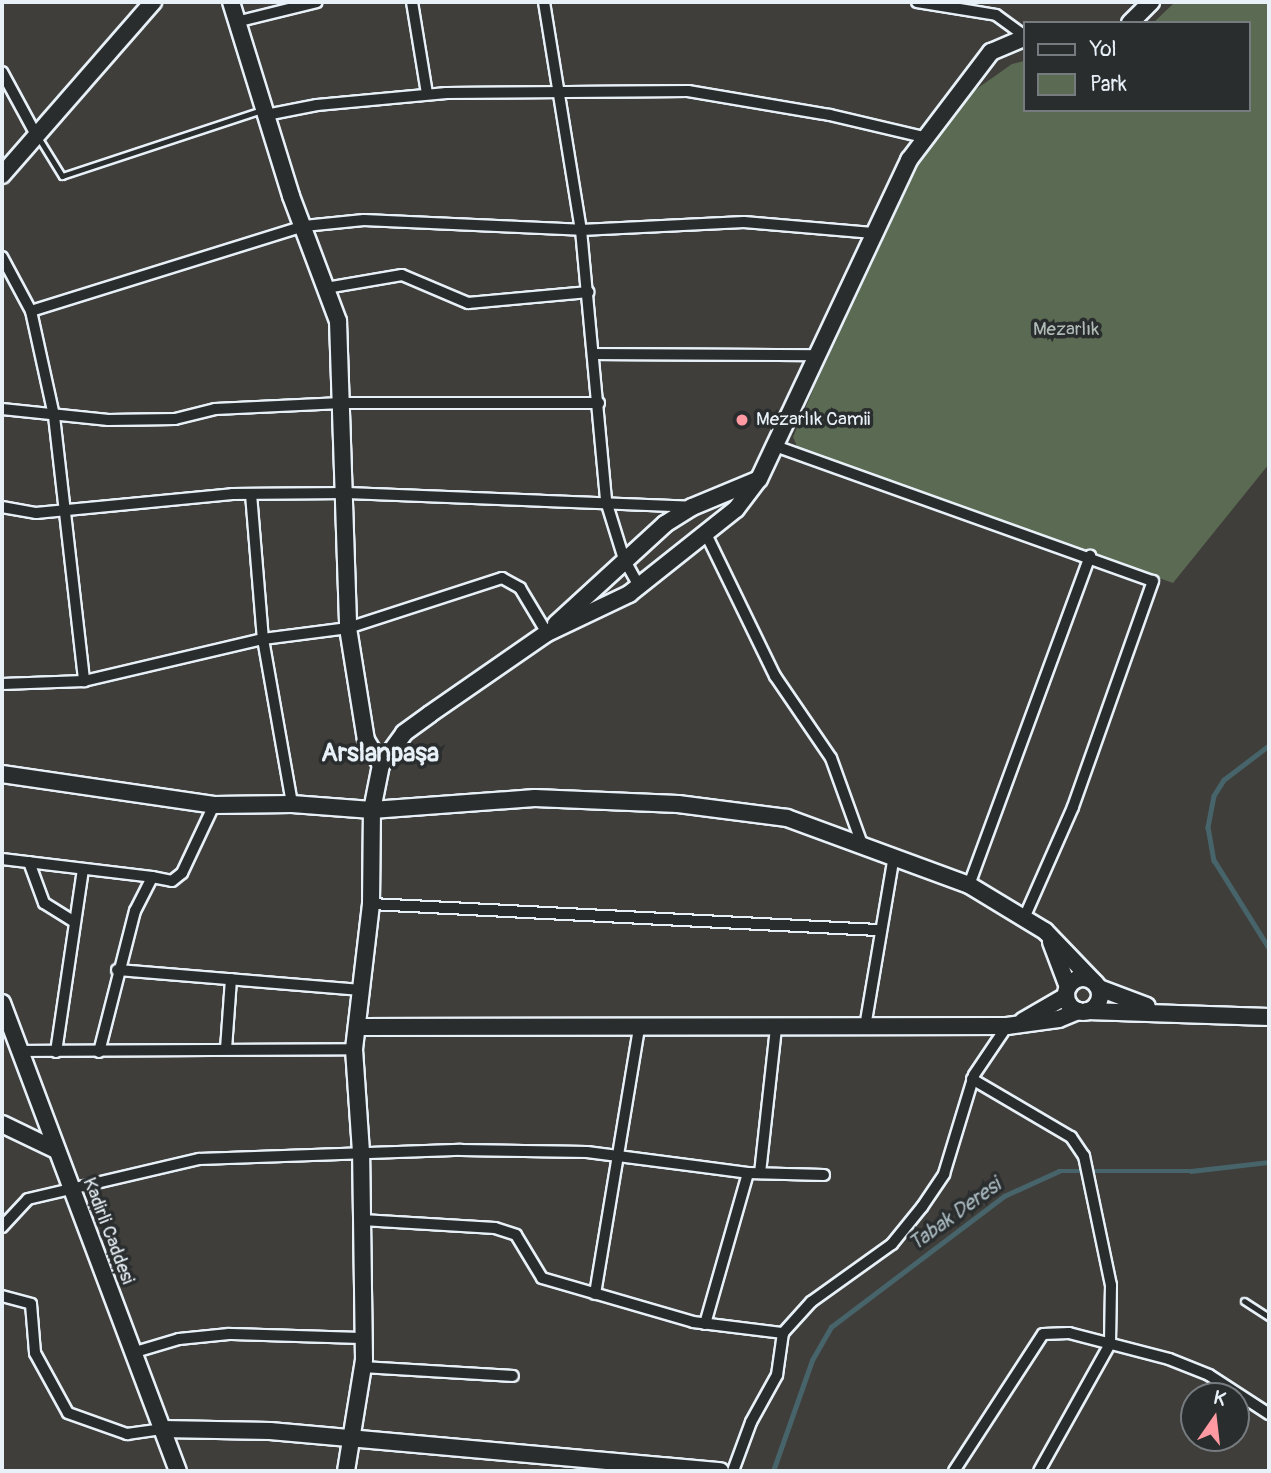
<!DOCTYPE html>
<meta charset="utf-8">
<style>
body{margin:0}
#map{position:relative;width:1271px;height:1473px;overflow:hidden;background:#3f3e3a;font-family:Pangolin,sans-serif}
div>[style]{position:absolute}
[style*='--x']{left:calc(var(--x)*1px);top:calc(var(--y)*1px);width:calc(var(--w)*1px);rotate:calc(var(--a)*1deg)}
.green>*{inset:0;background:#5b6a52}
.stream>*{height:4.5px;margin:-2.25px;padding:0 2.25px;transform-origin:2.25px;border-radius:2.25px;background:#47646b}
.roads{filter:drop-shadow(2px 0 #e8f1f8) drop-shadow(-2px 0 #e8f1f8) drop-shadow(0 2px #e8f1f8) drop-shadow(0 -2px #e8f1f8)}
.lane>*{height:5px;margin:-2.5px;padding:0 2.5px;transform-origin:2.5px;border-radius:2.5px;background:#2a2d2e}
.street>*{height:10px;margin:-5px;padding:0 5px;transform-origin:5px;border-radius:5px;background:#2a2d2e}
.secondary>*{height:16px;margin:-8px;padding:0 8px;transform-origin:8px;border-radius:8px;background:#2a2d2e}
.secondary>.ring{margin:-8px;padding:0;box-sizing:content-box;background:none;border:16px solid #2a2d2e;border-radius:50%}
.dots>*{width:19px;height:19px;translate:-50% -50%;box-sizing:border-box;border:4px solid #2a2d2e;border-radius:50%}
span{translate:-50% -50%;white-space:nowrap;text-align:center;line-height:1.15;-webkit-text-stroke:7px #2a2d2e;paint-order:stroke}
.park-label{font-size:19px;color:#b0bbb6}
.poi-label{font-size:19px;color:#e8f1f8}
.left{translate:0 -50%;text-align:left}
.street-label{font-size:19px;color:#e8f1f8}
.water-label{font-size:21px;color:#a8b9c0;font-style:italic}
.district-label{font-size:26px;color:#e8f1f8;font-weight:700}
.frame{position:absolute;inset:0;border:4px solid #e8f1f8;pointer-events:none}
.legend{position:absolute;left:1023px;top:21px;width:228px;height:91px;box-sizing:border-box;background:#2a2d2e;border:2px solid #767b7f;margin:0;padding:9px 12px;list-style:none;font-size:21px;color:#e8f1f8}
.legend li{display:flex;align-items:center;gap:14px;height:35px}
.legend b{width:35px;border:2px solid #767b7f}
.north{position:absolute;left:1180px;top:1382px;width:70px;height:70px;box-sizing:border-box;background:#2a2d2e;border:2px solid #767b7f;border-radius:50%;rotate:14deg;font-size:19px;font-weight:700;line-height:28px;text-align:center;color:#e8f1f8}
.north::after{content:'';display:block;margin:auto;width:24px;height:32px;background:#ff9aa2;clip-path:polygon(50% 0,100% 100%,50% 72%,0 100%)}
</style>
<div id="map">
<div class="green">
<div style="clip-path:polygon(1175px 2px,1269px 2px,1269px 464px,1173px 583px,799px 451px,793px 437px,817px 381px,923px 155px,975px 90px,1012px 64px,1024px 61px,1024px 110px,1248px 110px,1248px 23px,1153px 23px)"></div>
</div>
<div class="stream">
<div style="--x:1269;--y:746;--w:56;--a:142.9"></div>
<div style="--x:1224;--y:780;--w:19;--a:122"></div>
<div style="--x:1214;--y:796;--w:32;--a:101"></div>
<div style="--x:1208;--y:827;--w:34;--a:80"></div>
<div style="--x:1214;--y:860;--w:104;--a:58"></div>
<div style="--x:773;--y:1471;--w:118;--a:-70.6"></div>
<div style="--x:812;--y:1360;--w:38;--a:-60"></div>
<div style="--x:831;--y:1327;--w:217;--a:-37.1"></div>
<div style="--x:1004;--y:1196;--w:60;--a:-24.4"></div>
<div style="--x:1059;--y:1171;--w:132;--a:0"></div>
<div style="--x:1191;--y:1171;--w:79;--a:-6.6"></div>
</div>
<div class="roads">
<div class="lane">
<div style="--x:38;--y:137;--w:46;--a:58.4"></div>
<div style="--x:62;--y:176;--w:210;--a:-18.3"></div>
<div style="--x:1244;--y:1301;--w:30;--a:33"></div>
</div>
<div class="street">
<div style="--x:412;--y:2;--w:93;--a:80.7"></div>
<div style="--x:544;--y:2;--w:231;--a:80.8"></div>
<div style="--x:581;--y:230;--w:272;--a:84.7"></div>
<div style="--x:606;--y:501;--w:61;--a:72.8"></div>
<div style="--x:624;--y:559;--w:31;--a:61"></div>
<div style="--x:917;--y:2;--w:80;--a:9.3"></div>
<div style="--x:996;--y:15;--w:34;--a:36"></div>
<div style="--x:236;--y:22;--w:83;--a:-13.9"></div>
<div style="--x:2;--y:72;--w:69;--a:61.6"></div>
<div style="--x:266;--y:115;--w:52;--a:-11.1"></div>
<div style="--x:317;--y:105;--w:130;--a:-5.3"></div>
<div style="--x:446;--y:93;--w:242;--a:-0.5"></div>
<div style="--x:688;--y:91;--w:144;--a:9.6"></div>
<div style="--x:830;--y:115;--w:97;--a:13.2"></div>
<div style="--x:2;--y:257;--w:61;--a:61.8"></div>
<div style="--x:31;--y:311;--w:107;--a:77.6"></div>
<div style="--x:54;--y:416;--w:267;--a:83.5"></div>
<div style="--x:326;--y:288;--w:77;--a:-9.7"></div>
<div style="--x:402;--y:275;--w:72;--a:23"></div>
<div style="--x:468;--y:303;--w:121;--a:-5.2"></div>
<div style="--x:31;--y:311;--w:286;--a:-17.3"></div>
<div style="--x:304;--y:226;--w:60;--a:-5.7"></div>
<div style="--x:364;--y:220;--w:217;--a:2.6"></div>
<div style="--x:581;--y:230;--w:163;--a:-2.8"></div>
<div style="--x:744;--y:222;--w:129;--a:4.9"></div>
<div style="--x:594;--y:354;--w:224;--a:0.3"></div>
<div style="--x:2;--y:409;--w:107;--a:5.9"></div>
<div style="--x:108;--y:420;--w:67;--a:-0.9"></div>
<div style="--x:175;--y:419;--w:41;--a:-14"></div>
<div style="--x:215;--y:409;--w:127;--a:-2.7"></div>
<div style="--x:342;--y:403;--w:257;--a:0"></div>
<div style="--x:775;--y:446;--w:401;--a:19.7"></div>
<div style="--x:1153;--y:581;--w:240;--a:109.5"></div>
<div style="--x:1073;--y:807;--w:121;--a:113.8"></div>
<div style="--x:251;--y:494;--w:145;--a:85.3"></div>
<div style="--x:263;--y:639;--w:168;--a:80"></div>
<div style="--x:2;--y:507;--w:35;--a:10"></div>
<div style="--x:36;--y:513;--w:197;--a:-5.5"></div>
<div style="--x:232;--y:494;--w:115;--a:-0.5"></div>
<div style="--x:347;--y:493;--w:345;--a:2.3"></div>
<div style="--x:706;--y:534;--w:158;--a:64.1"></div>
<div style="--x:775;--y:676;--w:99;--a:55.7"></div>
<div style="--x:831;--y:758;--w:91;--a:70.2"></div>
<div style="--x:2;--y:684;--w:82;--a:-2.1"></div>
<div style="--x:84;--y:681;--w:184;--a:-13.2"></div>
<div style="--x:263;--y:639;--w:86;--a:-7.4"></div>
<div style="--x:348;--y:628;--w:162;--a:-18"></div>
<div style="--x:502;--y:578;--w:21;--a:29"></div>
<div style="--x:520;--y:588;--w:52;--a:59"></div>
<div style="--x:2;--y:859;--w:151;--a:6.8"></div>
<div style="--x:29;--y:862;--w:44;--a:69.9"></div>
<div style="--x:44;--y:903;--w:36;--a:32"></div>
<div style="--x:969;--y:885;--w:351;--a:-69.8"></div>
<div style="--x:371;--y:904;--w:508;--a:2.94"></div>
<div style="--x:117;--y:970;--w:243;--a:4.7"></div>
<div style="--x:865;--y:1027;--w:174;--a:-80.4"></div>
<div style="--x:226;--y:1049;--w:70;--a:-85.9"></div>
<div style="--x:18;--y:1051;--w:336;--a:-0.3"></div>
<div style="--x:56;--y:1052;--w:184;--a:-81.6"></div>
<div style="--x:99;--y:1052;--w:146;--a:-75.7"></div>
<div style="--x:135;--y:911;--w:38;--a:-63"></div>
<div style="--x:152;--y:877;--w:20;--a:11"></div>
<div style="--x:172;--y:881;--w:13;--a:-39"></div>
<div style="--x:182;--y:873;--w:75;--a:-64.8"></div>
<div style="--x:972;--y:1079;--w:115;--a:30.4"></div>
<div style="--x:1071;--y:1137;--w:23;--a:56"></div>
<div style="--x:1084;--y:1156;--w:132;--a:78.2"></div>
<div style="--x:1111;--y:1285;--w:59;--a:91"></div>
<div style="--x:1110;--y:1344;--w:145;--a:119.2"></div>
<div style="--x:760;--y:1173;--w:147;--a:-83.7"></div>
<div style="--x:362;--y:1220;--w:133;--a:3.4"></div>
<div style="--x:495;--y:1228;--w:22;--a:18"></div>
<div style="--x:516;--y:1235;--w:50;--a:58.8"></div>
<div style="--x:542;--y:1278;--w:157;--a:16.2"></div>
<div style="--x:693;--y:1322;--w:91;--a:7"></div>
<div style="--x:2;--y:1227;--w:38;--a:-47"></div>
<div style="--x:28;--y:1199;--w:176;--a:-13.2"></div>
<div style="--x:199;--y:1159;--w:262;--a:-2"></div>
<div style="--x:461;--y:1150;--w:126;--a:0.9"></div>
<div style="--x:587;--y:1152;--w:162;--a:7.4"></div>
<div style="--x:748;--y:1173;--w:76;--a:1.5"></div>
<div style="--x:595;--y:1294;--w:271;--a:-80.6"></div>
<div style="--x:2;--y:1296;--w:30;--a:15"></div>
<div style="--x:31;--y:1304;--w:49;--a:85.3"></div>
<div style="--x:35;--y:1353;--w:68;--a:61.2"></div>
<div style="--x:68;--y:1413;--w:63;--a:19.6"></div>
<div style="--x:127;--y:1434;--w:35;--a:-8"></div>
<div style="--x:705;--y:1324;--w:157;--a:-74.1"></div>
<div style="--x:132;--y:1353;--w:49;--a:-16.6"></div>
<div style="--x:179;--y:1339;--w:50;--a:-5.7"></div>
<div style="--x:229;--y:1334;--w:135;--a:1.7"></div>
<div style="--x:363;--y:1367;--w:150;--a:3.4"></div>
<div style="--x:733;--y:1471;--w:52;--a:-69.8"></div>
<div style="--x:751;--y:1422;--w:54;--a:-61"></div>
<div style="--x:777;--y:1375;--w:42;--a:-81.9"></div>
<div style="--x:783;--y:1333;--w:42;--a:-47.9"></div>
<div style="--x:811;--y:1302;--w:100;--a:-35.6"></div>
<div style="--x:892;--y:1244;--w:48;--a:-51"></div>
<div style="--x:922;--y:1207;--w:40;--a:-56"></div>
<div style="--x:944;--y:1174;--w:103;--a:-73.1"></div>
<div style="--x:974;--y:1075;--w:59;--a:-56"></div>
<div style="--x:954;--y:1471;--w:163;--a:-57"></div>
<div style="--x:1043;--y:1334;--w:26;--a:-2"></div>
<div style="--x:1069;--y:1333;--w:103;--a:14.6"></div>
<div style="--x:1169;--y:1359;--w:43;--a:21.8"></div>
<div style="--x:1209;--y:1375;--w:72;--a:33"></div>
</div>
<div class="secondary">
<div style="--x:231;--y:2;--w:203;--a:72.8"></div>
<div style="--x:291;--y:196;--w:134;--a:69.4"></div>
<div style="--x:338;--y:321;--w:307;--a:88.1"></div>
<div style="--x:348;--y:628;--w:113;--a:80.9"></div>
<div style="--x:366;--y:740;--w:29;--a:59"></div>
<div style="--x:1130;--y:23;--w:30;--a:-45"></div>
<div style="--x:2;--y:175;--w:230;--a:-48.9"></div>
<div style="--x:556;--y:624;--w:148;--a:-42.5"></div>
<div style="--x:665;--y:524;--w:32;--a:-32"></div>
<div style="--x:692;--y:507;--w:70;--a:-22.6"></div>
<div style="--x:2;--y:774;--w:214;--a:8.3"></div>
<div style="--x:214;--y:805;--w:78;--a:-0.7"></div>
<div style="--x:292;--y:804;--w:80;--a:4.3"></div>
<div style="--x:372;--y:810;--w:163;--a:-4.2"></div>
<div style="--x:535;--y:798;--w:143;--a:2.4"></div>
<div style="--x:678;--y:804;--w:110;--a:7.3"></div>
<div style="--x:787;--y:818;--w:194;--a:20.2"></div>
<div style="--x:969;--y:885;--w:89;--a:31.2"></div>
<div style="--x:1045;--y:931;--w:69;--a:46.2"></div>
<div style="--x:1051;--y:942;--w:48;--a:69.3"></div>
<div class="ring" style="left:1066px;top:978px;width:18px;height:18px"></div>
<div style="--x:1099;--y:988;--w:51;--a:20.6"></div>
<div style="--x:2;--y:1003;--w:500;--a:69.4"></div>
<div style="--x:1087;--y:1011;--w:182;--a:1.9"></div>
<div style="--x:1023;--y:1021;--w:50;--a:-30.2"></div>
<div style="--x:357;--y:1027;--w:650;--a:-0.09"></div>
<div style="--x:1007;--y:1026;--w:52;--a:-7.7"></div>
<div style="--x:1059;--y:1019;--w:21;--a:-23"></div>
<div style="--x:2;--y:1124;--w:58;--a:25.7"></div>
<div style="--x:162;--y:1429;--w:108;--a:1.1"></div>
<div style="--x:270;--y:1431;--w:452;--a:5.1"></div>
<div style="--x:346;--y:1471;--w:112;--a:-80.8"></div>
<div style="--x:364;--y:1360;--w:208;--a:-90.8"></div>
<div style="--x:361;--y:1152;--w:103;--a:-93.9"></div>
<div style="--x:354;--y:1049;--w:146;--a:-83.3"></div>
<div style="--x:371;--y:904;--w:94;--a:-89.4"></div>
<div style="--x:372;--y:810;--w:46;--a:-78.7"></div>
<div style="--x:381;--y:765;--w:39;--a:-54"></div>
<div style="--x:404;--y:733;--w:32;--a:-36"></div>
<div style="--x:430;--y:714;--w:142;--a:-34.7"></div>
<div style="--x:547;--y:633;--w:91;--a:-25.4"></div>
<div style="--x:629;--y:594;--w:137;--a:-38.5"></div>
<div style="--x:736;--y:509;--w:38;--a:-53"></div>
<div style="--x:759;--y:479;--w:353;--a:-64.8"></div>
<div style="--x:909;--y:160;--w:136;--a:-52.8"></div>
<div style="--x:991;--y:52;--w:36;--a:-23"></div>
</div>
</div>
<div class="dots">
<div style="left:742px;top:420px;background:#ff9aa2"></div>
</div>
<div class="park-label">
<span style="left:1066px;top:330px">Mezarlık</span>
</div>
<div class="poi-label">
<span class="left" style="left:756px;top:420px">Mezarlık Camii</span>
</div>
<div class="street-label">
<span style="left:108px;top:1231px;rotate:69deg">Kadirli Caddesi</span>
</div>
<div class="water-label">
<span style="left:955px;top:1215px;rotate:-36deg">Tabak Deresi</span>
</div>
<div class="district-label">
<span style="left:380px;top:754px">Arslanpaşa</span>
</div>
<div class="frame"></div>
<ul class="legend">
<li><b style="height:9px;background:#2a2d2e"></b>Yol</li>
<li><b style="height:19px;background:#5b6a52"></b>Park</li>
</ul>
<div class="north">K</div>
</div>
